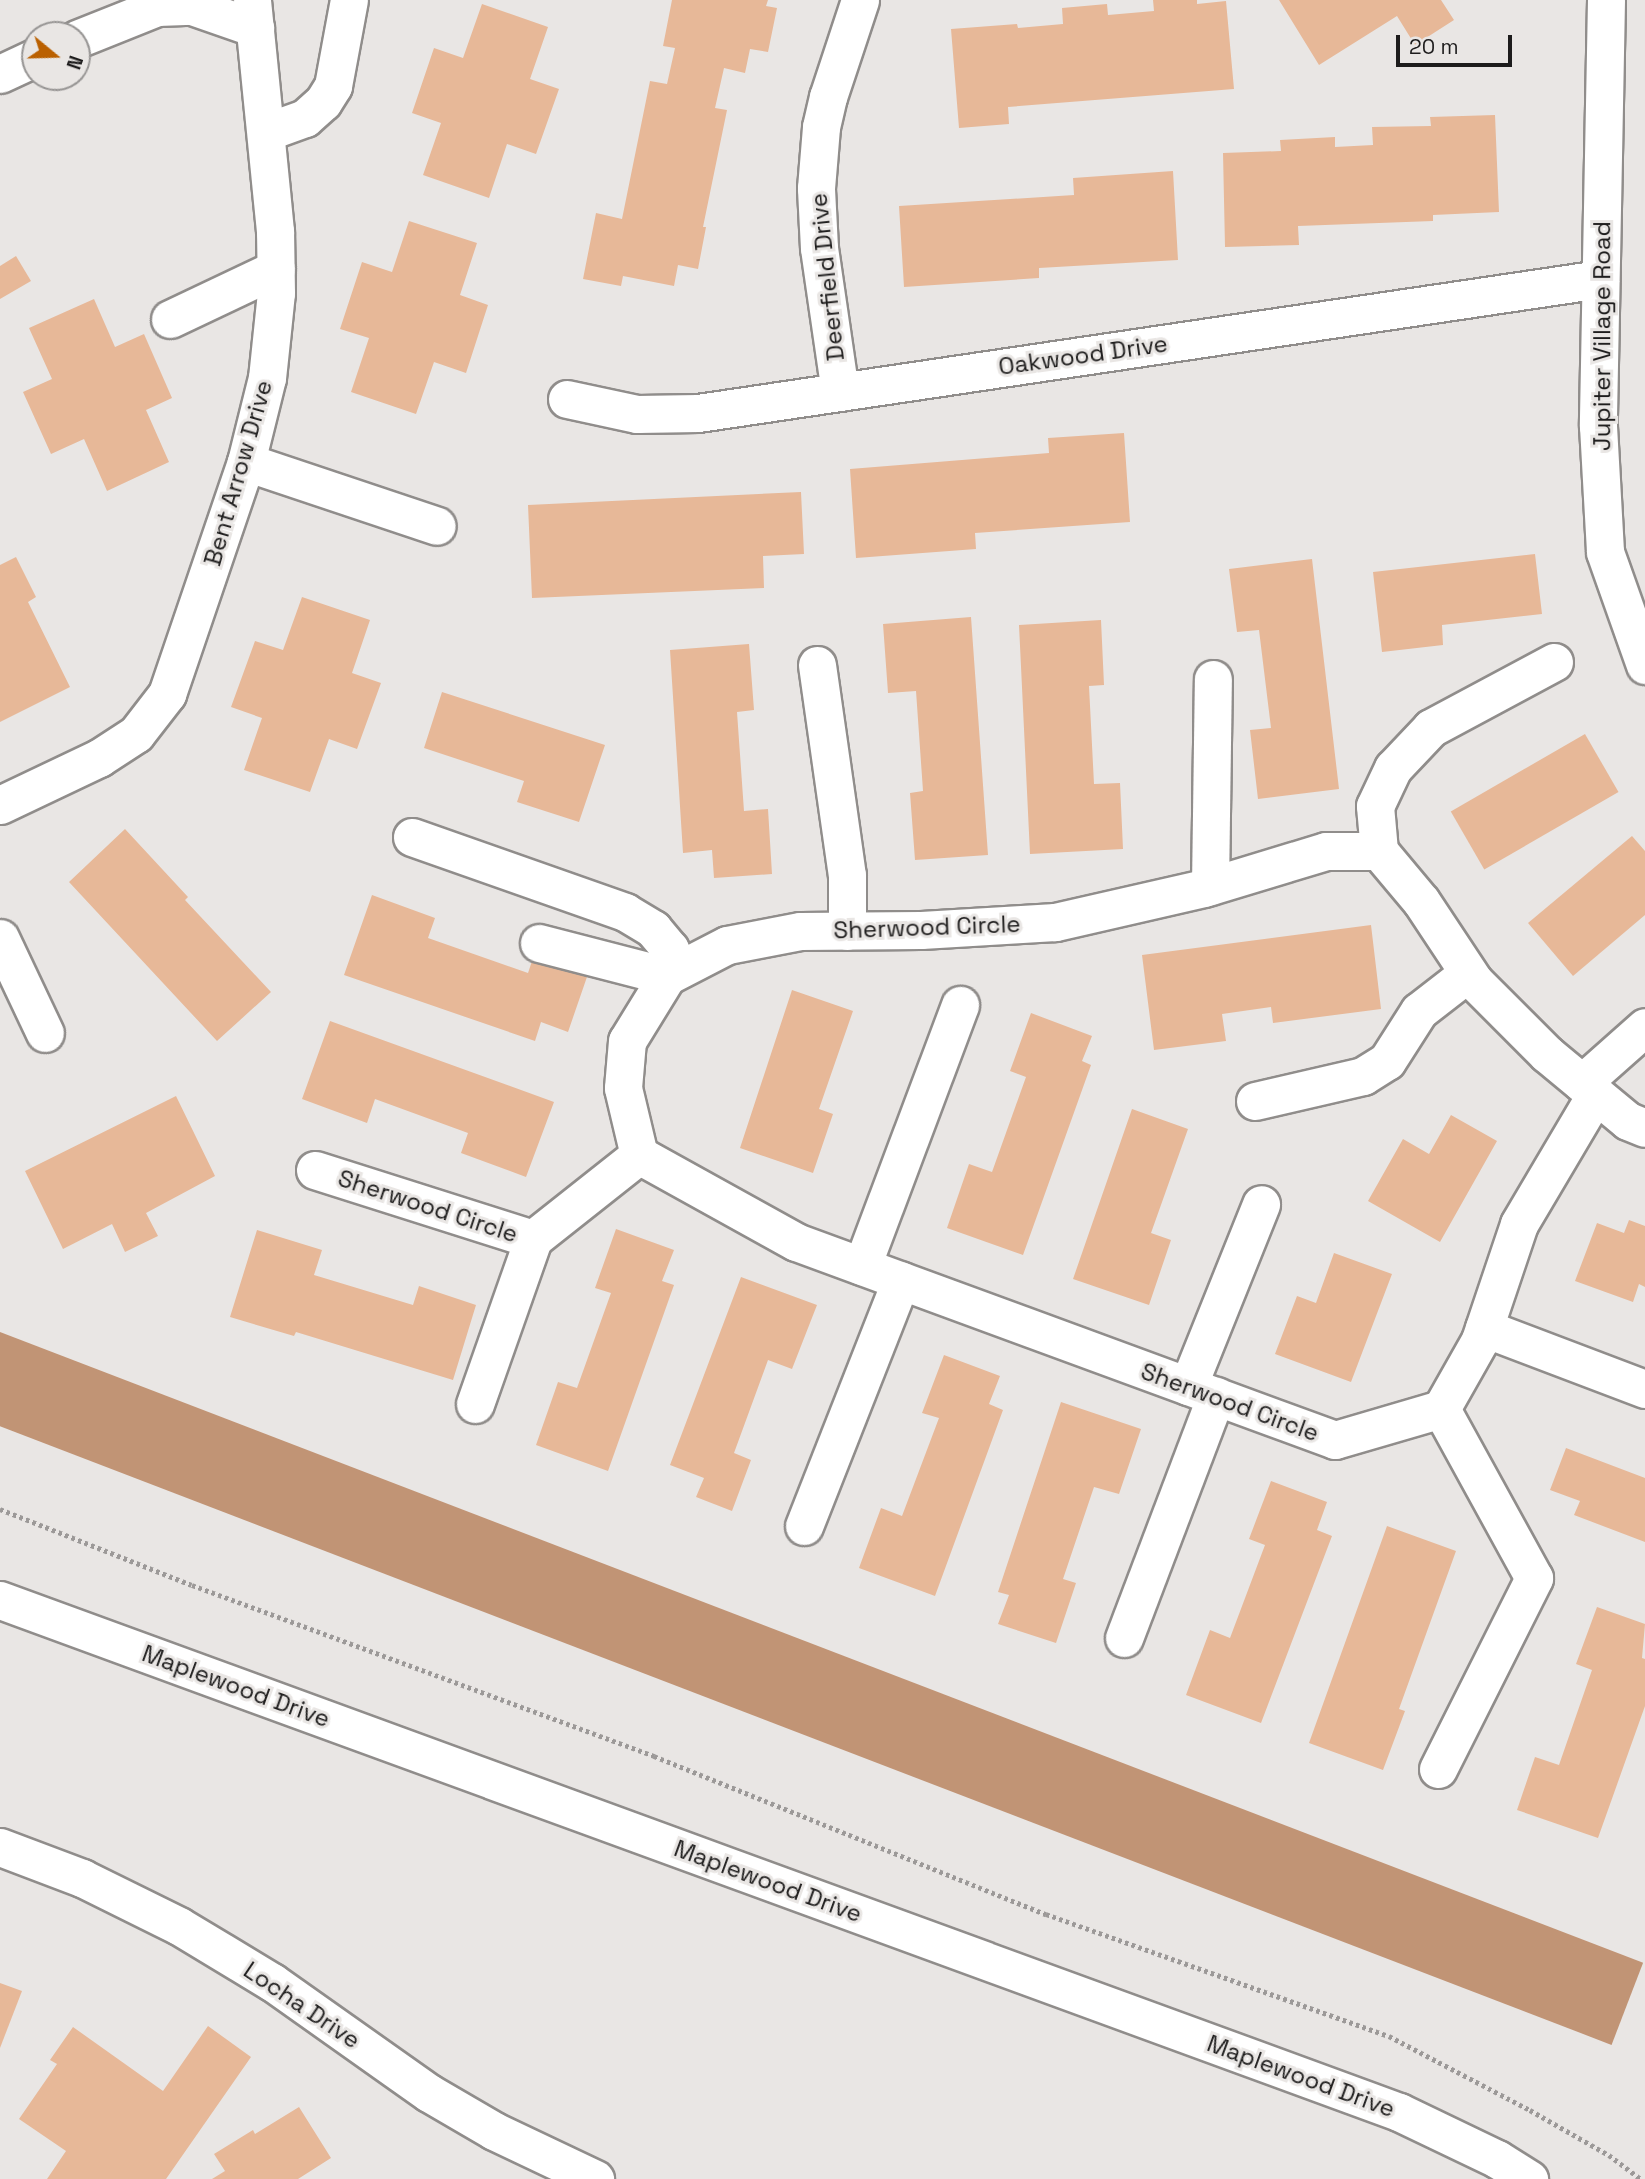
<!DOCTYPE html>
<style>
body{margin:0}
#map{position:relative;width:1645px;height:2179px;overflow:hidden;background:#e9e6e4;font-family:"Space Grotesk",sans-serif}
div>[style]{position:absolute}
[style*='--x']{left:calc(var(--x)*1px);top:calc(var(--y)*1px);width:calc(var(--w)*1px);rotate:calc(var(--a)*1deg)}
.water>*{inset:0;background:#c19475;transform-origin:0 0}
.building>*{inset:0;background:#e7b898;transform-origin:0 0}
.path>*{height:4.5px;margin-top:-2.25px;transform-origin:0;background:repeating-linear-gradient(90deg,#9c9998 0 3.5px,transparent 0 7px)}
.roads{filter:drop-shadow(2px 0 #908d8b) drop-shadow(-2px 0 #908d8b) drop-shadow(0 2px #908d8b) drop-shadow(0 -2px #908d8b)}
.minor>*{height:37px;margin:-18.5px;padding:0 18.5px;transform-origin:18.5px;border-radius:18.5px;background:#fff}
span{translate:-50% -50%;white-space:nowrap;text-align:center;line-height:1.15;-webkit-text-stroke:6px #e9e6e4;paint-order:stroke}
.street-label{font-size:24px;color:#1d1c1c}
.north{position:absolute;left:21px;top:21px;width:70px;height:70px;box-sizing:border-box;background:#e9e6e4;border:2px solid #979594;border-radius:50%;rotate:109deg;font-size:19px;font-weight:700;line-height:28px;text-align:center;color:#1d1c1c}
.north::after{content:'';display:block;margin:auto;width:24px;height:32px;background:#ba6000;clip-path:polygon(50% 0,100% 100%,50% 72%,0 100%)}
.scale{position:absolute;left:1396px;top:35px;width:116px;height:32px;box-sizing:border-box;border:4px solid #1d1c1c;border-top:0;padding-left:9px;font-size:21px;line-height:24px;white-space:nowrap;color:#1d1c1c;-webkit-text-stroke:5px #e9e6e4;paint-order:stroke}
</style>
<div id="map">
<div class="water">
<div style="left:0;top:1332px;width:1760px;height:88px;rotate:21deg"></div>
</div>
<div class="building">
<div style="clip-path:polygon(672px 0,768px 0,766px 6px,777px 8px,768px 52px,750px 49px,745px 73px,724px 68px,715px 108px,727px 110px,703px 227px,706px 227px,698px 269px,678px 265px,674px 286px,623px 276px,621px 286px,583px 279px,596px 213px,622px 219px,650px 81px,667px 84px,675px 48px,663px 46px)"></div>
<div style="clip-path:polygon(1153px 0,1197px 0,1197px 4px,1226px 1px,1234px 89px,1008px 107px,1009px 124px,959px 128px,951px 29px,1017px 24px,1018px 28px,1063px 24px,1062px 8px,1107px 4px,1108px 15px,1154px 11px)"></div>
<div style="clip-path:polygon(1279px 0,1441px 0,1454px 20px,1415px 45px,1397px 16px,1319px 65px)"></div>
<div style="clip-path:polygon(482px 4px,548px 27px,530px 79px,559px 89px,536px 154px,507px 144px,489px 198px,423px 175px,441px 123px,412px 113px,434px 48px,463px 58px)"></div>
<div style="clip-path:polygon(1495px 115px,1499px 212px,1433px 215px,1433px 221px,1298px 226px,1299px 245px,1225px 247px,1223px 153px,1281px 151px,1280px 140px,1335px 137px,1335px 147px,1373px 145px,1372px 127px,1431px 126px,1430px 117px)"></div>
<div style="clip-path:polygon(1173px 171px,1178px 260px,1039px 268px,1039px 278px,904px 287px,899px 206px,1074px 195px,1073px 178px)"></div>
<div style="clip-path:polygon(409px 221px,477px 243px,460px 295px,488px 305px,466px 373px,434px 362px,416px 414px,351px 392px,369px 338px,340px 329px,362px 262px,392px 272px)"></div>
<div style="clip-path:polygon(16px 256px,31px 281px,0 299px,0 266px)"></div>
<div style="clip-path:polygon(94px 299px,115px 347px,144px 334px,172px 398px,146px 410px,169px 462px,107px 491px,84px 439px,51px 454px,23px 392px,52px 379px,29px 328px)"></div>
<div style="clip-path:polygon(1124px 433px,1130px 522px,975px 533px,976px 549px,856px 558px,850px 469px,1049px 453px,1048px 438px)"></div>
<div style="clip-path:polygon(801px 492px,804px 554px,763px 556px,764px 588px,532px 598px,528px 505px)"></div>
<div style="clip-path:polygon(1535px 554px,1542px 614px,1442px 625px,1443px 645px,1382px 652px,1373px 572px)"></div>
<div style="clip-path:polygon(16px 557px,36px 597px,28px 602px,70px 687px,0 722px,0 565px)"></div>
<div style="clip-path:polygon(1312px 559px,1339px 789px,1258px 799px,1250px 730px,1271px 728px,1259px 630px,1237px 632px,1229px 569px)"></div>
<div style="clip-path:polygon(302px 597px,370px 620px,352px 673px,381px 683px,357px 749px,329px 739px,310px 792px,244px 770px,262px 718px,231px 707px,255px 641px,283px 650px)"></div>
<div style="clip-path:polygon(971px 617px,988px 855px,915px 860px,910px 793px,923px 791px,916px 691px,888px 693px,883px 624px)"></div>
<div style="clip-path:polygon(1101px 620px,1104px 685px,1089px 686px,1094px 784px,1120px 783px,1123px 849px,1030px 854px,1019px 625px)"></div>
<div style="clip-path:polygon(749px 644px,754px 710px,737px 712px,744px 811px,768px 809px,772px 874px,714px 878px,712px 850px,683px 853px,670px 650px)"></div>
<div style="clip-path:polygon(442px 692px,605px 745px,579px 822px,517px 802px,524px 781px,424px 748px)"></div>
<div style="left:1585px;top:734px;width:67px;height:155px;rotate:60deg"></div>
<div style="clip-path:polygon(125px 829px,188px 897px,185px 900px,271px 992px,217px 1041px,69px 882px)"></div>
<div style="clip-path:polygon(1632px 836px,1645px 851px,1645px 915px,1573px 976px,1528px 923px)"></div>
<div style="clip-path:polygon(372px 895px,435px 918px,428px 938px,528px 973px,534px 955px,588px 974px,568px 1032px,541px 1022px,535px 1041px,344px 975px)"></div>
<div style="clip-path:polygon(1371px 925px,1381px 1009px,1273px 1023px,1271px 1007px,1222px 1014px,1226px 1041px,1154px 1050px,1142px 955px)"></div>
<div style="clip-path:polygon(792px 990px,853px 1011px,819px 1109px,833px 1114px,813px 1173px,740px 1148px)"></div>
<div style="clip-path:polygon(1031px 1013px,1092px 1036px,1082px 1061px,1091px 1065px,1023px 1255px,947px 1228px,969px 1164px,992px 1172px,1026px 1077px,1010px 1071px)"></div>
<div style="clip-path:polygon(330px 1021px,554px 1102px,526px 1177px,461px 1153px,468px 1133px,375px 1099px,367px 1123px,302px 1099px)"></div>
<div style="clip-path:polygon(176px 1096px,215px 1176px,146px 1213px,158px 1236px,125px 1252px,112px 1224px,63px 1249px,25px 1171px)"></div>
<div style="clip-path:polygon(1132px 1109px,1188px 1129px,1151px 1233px,1171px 1240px,1149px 1305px,1073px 1279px)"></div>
<div style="clip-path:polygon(1451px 1115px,1497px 1141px,1440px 1242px,1368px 1201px,1403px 1139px,1429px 1154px)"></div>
<div style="clip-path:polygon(1629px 1220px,1645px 1226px,1645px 1287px,1639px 1284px,1633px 1302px,1575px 1281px,1597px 1223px,1624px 1233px)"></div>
<div style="clip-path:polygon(616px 1229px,674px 1250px,662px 1281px,674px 1285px,608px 1471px,536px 1445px,558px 1382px,577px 1388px,611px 1293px,595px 1288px)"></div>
<div style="clip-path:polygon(257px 1230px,322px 1250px,314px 1275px,413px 1305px,419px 1286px,476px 1305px,453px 1380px,296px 1332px,294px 1336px,230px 1317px)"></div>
<div style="clip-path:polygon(1334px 1253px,1392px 1274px,1351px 1382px,1275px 1354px,1297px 1296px,1316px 1303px)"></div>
<div style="clip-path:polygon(741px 1277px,817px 1305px,792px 1369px,768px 1360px,734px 1453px,751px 1460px,732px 1511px,696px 1497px,704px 1478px,670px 1465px)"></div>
<div style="clip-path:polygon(944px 1355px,1000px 1376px,989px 1404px,1003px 1410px,935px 1596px,859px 1568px,881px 1508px,902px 1516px,939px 1418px,922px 1413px)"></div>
<div style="clip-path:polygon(1061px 1402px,1141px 1429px,1119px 1494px,1094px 1487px,1063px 1579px,1076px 1583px,1056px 1643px,998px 1624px,1009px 1595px,998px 1592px)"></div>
<div style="clip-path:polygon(1566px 1448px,1645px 1478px,1645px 1542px,1574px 1515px,1580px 1501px,1550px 1490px)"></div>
<div style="clip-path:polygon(1271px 1481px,1327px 1502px,1317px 1530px,1332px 1536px,1261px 1723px,1186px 1695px,1210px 1630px,1230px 1638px,1265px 1545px,1249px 1539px)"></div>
<div style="clip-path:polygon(1387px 1526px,1456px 1551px,1399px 1709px,1405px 1711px,1383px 1770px,1309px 1743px)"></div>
<div style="clip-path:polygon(1597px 1607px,1645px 1624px,1642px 1658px,1645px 1659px,1645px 1706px,1598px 1838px,1517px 1810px,1535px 1757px,1559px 1765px,1592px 1670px,1576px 1664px)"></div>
<div style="clip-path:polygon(0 1983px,22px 1991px,0 2048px)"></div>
<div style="clip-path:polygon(208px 2026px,251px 2057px,166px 2179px,47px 2179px,66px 2151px,19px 2119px,57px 2064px,50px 2060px,73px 2027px,163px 2091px)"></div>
<div style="clip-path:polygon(299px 2107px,331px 2158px,298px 2179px,212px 2179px,225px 2171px,214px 2154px,253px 2130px,255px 2134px)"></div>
</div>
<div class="path">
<div style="--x:0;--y:1509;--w:206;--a:21.6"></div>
<div style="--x:192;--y:1585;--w:493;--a:20.3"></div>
<div style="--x:654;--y:1756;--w:423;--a:22"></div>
<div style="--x:1046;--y:1914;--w:364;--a:19.6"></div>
<div style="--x:1389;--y:2036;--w:159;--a:27.7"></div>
<div style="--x:1530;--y:2110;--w:91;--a:29.7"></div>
<div style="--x:1609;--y:2155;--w:40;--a:37"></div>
</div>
<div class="roads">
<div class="minor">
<div style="--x:1606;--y:0;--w:426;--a:91.1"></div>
<div style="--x:1598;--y:426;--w:126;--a:86.8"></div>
<div style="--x:1605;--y:552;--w:120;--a:70.5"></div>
<div style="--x:77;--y:39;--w:86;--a:-21.8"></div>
<div style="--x:157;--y:7;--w:35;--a:-2"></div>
<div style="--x:192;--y:6;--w:67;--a:19.2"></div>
<div style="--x:0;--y:74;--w:38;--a:-25"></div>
<div style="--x:266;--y:132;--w:41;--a:-19.7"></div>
<div style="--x:305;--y:118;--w:24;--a:-42"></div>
<div style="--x:323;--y:102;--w:19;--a:-58"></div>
<div style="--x:333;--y:86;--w:87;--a:-79.5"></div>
<div style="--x:170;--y:319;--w:117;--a:-25.3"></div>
<div style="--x:840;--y:392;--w:146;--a:-98.3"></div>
<div style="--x:819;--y:248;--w:60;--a:-92.9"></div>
<div style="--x:816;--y:188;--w:61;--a:-85.3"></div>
<div style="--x:821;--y:127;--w:31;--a:-77"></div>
<div style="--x:828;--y:97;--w:102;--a:-71.7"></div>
<div style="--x:567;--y:399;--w:72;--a:12.1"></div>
<div style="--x:637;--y:414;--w:61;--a:-0.9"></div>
<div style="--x:698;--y:413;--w:912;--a:-8.45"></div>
<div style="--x:246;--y:462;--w:201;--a:18.5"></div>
<div style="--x:1554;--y:662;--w:140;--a:151.8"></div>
<div style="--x:1431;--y:728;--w:55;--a:133.5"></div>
<div style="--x:1393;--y:768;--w:42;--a:115.3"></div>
<div style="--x:1375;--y:806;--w:45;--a:84.9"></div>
<div style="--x:1379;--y:851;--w:65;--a:50"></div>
<div style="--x:1421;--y:901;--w:96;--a:56.5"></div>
<div style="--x:1474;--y:981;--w:103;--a:45"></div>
<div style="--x:1547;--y:1054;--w:105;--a:39.6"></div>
<div style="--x:1628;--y:1121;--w:18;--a:22"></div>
<div style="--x:817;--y:665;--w:212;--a:81.9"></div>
<div style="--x:847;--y:875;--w:56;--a:90"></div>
<div style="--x:0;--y:805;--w:110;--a:-25.4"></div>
<div style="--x:99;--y:758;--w:44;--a:-33"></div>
<div style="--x:136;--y:734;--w:51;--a:-52.2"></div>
<div style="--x:167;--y:694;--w:245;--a:-71.2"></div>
<div style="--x:246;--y:462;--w:87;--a:-76"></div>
<div style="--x:267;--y:378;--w:85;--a:-84"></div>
<div style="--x:276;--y:293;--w:62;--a:-90.9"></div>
<div style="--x:275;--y:231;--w:232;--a:-95.7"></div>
<div style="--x:412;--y:837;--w:226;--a:19.4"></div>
<div style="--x:625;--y:912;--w:33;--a:31"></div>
<div style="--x:653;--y:929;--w:26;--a:50"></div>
<div style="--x:670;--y:949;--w:22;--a:66"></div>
<div style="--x:1379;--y:851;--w:53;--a:180"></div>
<div style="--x:1326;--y:851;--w:127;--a:163.1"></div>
<div style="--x:1204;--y:888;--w:153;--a:167.1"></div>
<div style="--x:1055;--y:922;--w:134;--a:176.6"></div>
<div style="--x:921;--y:930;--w:121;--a:179.5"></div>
<div style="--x:800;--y:931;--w:74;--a:169.1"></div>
<div style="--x:727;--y:945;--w:68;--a:152.7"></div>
<div style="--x:667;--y:976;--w:76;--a:121.6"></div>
<div style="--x:627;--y:1041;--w:47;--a:94.9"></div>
<div style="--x:623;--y:1088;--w:69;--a:76.6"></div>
<div style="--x:639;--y:1155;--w:179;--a:29"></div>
<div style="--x:796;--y:1242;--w:574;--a:20.17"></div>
<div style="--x:1335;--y:1440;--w:110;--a:-16.3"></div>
<div style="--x:1441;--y:1409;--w:79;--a:-60.5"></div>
<div style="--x:1480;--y:1340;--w:122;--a:-71.4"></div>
<div style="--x:1519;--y:1224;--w:151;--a:-59.4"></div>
<div style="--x:1210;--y:886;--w:207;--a:-89.2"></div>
<div style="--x:0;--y:938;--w:105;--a:64.7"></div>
<div style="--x:539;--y:943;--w:132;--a:14.5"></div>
<div style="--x:1582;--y:1083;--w:84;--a:-41.6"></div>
<div style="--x:1255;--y:1101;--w:111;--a:-13"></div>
<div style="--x:1363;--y:1076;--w:28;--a:-32"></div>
<div style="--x:1387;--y:1061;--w:59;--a:-57.4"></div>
<div style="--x:1419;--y:1011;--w:62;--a:-37.8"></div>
<div style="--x:315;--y:1170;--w:229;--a:17.6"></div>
<div style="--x:533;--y:1239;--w:135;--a:-38.4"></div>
<div style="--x:862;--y:1266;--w:279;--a:-69.4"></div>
<div style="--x:1484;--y:1328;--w:172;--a:20.8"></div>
<div style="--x:1188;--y:1386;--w:196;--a:-68.1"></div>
<div style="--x:475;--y:1404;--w:175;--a:-70.6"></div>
<div style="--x:804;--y:1526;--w:264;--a:-68.5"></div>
<div style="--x:0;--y:1600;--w:1490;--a:20.1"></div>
<div style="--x:1399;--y:2112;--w:109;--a:25.6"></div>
<div style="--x:1497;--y:2159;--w:38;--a:32"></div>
<div style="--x:1124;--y:1638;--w:259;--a:-69.2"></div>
<div style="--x:1438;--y:1769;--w:214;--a:-63.3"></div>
<div style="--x:1534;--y:1578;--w:193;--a:-118.8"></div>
<div style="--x:0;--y:1847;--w:88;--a:20.7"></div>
<div style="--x:82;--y:1878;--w:108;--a:26.3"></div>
<div style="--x:179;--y:1926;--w:109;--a:31.1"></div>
<div style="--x:272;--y:1982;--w:192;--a:35.3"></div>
<div style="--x:429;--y:2093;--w:75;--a:30.3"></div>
<div style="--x:494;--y:2131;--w:112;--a:25.4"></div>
</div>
</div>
<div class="street-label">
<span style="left:827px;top:277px;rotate:-96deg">Deerfield Drive</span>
<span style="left:1602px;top:336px;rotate:-90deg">Jupiter Village Road</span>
<span style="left:1083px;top:355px;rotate:-8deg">Oakwood Drive</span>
<span style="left:238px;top:473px;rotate:-74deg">Bent Arrow Drive</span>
<span style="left:927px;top:927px;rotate:-2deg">Sherwood Circle</span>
<span style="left:428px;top:1206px;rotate:18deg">Sherwood Circle</span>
<span style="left:1230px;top:1402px;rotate:20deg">Sherwood Circle</span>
<span style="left:236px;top:1686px;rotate:20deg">Maplewood Drive</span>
<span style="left:768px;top:1881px;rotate:20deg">Maplewood Drive</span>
<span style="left:302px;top:2005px;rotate:34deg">Locha Drive</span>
<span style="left:1301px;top:2076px;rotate:20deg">Maplewood Drive</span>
</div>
<div class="north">N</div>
<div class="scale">20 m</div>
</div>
